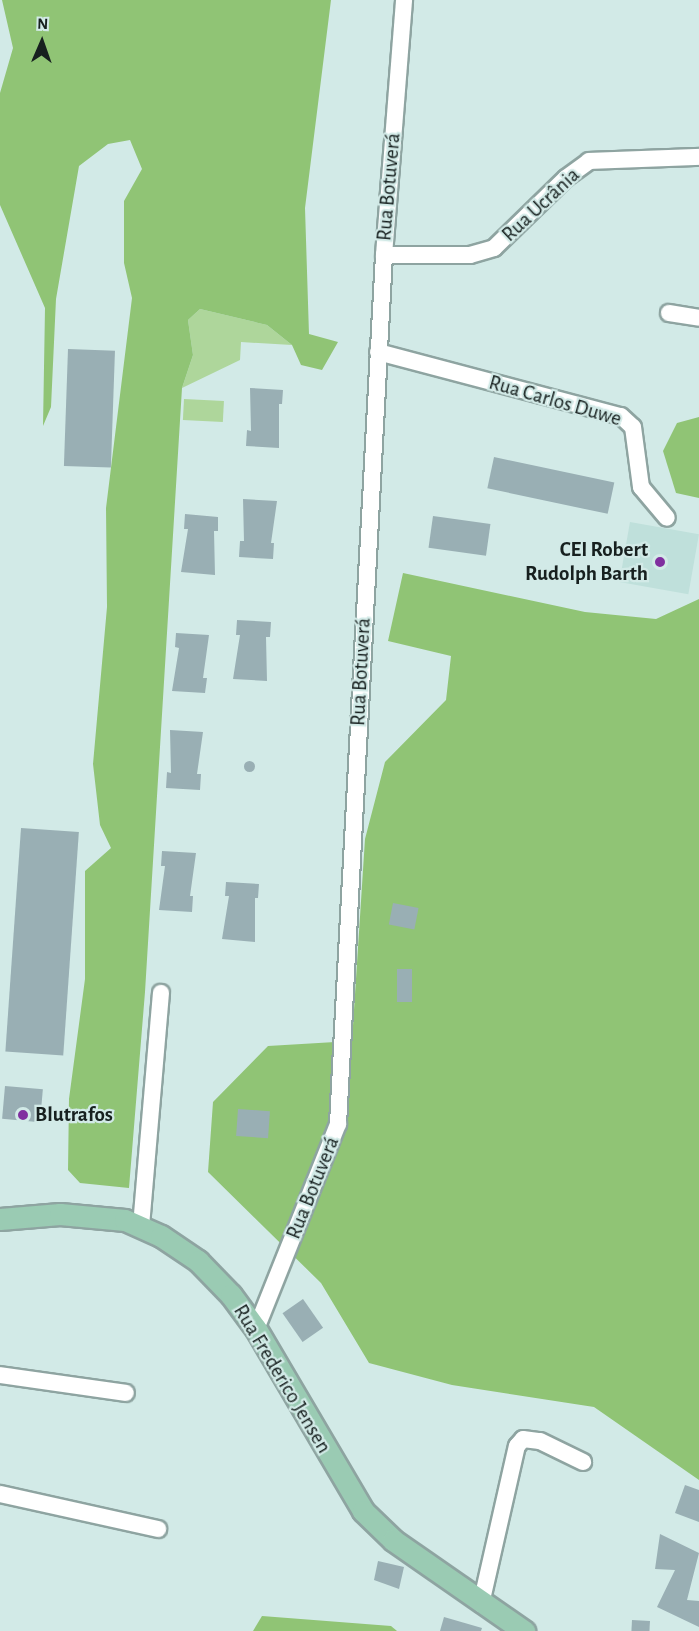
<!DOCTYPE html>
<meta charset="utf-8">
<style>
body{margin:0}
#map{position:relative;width:699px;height:1631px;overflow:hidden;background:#d2eae7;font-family:"Alegreya Sans",sans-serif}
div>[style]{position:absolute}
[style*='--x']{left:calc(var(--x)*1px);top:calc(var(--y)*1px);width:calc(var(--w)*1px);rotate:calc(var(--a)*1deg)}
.built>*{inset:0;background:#bfe0db;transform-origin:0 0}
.green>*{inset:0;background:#aed69b;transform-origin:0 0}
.forest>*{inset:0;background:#90c475}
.building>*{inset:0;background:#99afb4;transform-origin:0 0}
.round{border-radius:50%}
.roads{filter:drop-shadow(2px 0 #8ea4a1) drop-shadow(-2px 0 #8ea4a1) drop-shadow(0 2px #8ea4a1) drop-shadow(0 -2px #8ea4a1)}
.minor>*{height:16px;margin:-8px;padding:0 8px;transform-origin:8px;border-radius:8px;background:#fff}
.major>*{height:21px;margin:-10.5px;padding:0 10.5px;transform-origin:10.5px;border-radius:10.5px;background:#9acbb3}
.dots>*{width:16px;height:16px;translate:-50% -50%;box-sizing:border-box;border:3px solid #d2eae7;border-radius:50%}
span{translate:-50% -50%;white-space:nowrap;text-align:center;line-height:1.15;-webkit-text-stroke:4.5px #d2eae7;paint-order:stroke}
.street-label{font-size:21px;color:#17201f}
.poi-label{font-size:21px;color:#17201f;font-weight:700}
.right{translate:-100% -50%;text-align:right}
.left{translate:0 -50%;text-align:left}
.north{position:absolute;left:12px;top:12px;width:60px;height:60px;-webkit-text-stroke:4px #d2eae7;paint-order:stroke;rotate:2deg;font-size:16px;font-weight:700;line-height:24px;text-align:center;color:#17201f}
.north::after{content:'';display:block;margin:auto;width:21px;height:27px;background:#17201f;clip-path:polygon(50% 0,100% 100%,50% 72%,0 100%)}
</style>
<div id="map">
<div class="built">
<div style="left:630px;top:522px;width:70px;height:61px;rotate:10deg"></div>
</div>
<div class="green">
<div style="clip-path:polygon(200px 309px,267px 325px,292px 345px,241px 342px,240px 360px,182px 388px,193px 355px,188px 320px)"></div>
<div style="left:184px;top:399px;width:40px;height:21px;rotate:3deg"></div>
</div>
<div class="forest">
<div style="clip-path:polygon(2px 0,331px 0,305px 208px,309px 334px,338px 342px,322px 370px,301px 365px,292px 345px,267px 325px,200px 309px,188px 320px,193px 355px,182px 388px,145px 992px,129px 1188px,80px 1183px,68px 1170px,69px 1099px,85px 979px,85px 871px,111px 848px,100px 825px,93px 764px,107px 607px,106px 508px,132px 298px,124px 263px,124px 201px,142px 169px,130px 140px,108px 144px,79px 166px,56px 299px,51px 407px,43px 426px,45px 308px,0 205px,0 93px,13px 48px)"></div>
<div style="clip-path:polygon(699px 417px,699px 498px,676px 493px,663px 451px,677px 423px)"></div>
<div style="clip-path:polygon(403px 573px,585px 612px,656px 619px,699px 599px,699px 1480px,594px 1407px,452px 1385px,369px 1363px,321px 1283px,208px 1172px,213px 1102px,268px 1046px,352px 1041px,365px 839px,385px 762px,446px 700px,451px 656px,388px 641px)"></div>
<div style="clip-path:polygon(262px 1616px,391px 1626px,397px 1631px,253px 1631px)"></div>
</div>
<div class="building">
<div style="left:68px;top:349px;width:47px;height:117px;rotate:2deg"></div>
<div style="clip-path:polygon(250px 388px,283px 390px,282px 404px,279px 404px,279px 448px,246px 446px,247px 430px,251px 431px)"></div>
<div style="left:494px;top:457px;width:123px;height:32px;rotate:12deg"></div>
<div style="clip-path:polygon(243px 499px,277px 501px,271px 543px,274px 543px,273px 559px,239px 557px,240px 541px,244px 541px)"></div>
<div style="clip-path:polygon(185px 514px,218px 517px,218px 531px,214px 531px,215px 575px,181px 572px,188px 529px,184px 529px)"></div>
<div style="left:433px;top:516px;width:58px;height:32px;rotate:8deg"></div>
<div style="clip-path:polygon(237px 620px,271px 622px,270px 637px,266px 637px,267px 681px,233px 679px,240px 635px,236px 635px)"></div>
<div style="clip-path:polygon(176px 633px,209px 635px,203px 678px,207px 678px,205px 693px,172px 691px,179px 648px,175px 647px)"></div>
<div style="clip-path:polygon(170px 730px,203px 732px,197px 774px,201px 774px,200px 790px,166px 788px,167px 772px,171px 773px)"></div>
<div class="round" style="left:243.5px;top:760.5px;width:11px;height:11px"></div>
<div style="left:21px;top:828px;width:58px;height:224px;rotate:4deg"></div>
<div style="clip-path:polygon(162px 851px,196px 853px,190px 896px,193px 896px,192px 912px,159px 910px,165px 866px,161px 866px)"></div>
<div style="clip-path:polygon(226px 882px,259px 884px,258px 898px,255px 898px,255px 942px,222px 939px,229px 896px,225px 896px)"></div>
<div style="left:393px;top:903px;width:26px;height:22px;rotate:11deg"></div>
<div style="left:397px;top:969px;width:15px;height:33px"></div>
<div style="left:5px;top:1086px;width:38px;height:33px;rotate:5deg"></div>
<div style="left:238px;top:1109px;width:32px;height:27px;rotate:4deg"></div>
<div style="left:303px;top:1299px;width:35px;height:25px;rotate:55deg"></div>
<div style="clip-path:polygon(685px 1485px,699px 1490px,699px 1522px,675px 1513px)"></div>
<div style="clip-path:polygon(660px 1534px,699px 1553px,687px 1600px,699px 1601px,699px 1627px,657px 1607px,675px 1570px,655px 1569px)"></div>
<div style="clip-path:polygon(378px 1561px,404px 1567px,399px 1589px,374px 1580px)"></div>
<div style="clip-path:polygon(444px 1617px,482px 1628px,481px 1631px,440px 1631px)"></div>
<div style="left:632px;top:1620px;width:18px;height:11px;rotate:3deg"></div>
</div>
<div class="roads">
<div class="minor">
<div style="--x:384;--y:255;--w:86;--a:0"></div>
<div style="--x:470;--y:255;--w:25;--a:-16"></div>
<div style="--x:494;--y:248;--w:100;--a:-44.2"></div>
<div style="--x:566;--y:178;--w:29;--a:-36"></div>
<div style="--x:589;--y:161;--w:110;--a:-2.1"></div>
<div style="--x:669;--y:313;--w:30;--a:9"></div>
<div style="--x:378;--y:352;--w:251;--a:14.8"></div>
<div style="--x:621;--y:416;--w:16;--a:43"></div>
<div style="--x:633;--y:427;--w:61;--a:82.4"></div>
<div style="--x:641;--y:487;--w:40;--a:50"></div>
<div style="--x:141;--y:1226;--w:234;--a:-85.1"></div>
<div style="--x:256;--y:1329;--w:221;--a:-68.2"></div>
<div style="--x:338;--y:1124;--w:870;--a:-86.97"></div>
<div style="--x:384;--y:255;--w:256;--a:-85.5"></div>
<div style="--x:0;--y:1375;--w:127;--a:8.1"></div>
<div style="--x:0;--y:1494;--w:162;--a:12.5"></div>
<div style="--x:481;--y:1604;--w:162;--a:-77.2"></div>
<div style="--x:517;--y:1446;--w:9;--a:-49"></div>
<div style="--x:523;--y:1439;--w:17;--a:7"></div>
<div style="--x:540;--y:1441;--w:48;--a:26"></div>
</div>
<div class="major">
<div style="--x:0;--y:1219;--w:60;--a:-4.8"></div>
<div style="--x:60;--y:1214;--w:65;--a:5.3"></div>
<div style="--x:125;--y:1220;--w:39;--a:24"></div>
<div style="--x:161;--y:1236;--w:45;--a:34"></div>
<div style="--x:198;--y:1261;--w:47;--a:45.9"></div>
<div style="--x:231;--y:1295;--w:42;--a:53.7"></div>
<div style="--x:256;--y:1329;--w:211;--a:59.5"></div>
<div style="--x:363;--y:1511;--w:42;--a:44"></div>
<div style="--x:393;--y:1540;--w:160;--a:34.8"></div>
</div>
</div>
<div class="dots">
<div style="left:660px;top:562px;background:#802f9f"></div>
<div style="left:23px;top:1115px;background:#802f9f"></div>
</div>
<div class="street-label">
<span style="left:389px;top:187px;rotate:-85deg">Rua Botuverá</span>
<span style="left:541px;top:205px;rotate:-43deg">Rua Ucrânia</span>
<span style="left:555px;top:401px;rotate:16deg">Rua Carlos Duwe</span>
<span style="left:361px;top:672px;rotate:-87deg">Rua Botuverá</span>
<span style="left:313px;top:1188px;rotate:-68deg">Rua Botuverá</span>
<span style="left:282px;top:1379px;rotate:59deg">Rua Frederico Jensen</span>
</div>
<div class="poi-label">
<span class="right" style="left:648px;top:562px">CEI Robert<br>Rudolph Barth</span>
<span class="left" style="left:35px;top:1115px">Blutrafos</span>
</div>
<div class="north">N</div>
</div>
